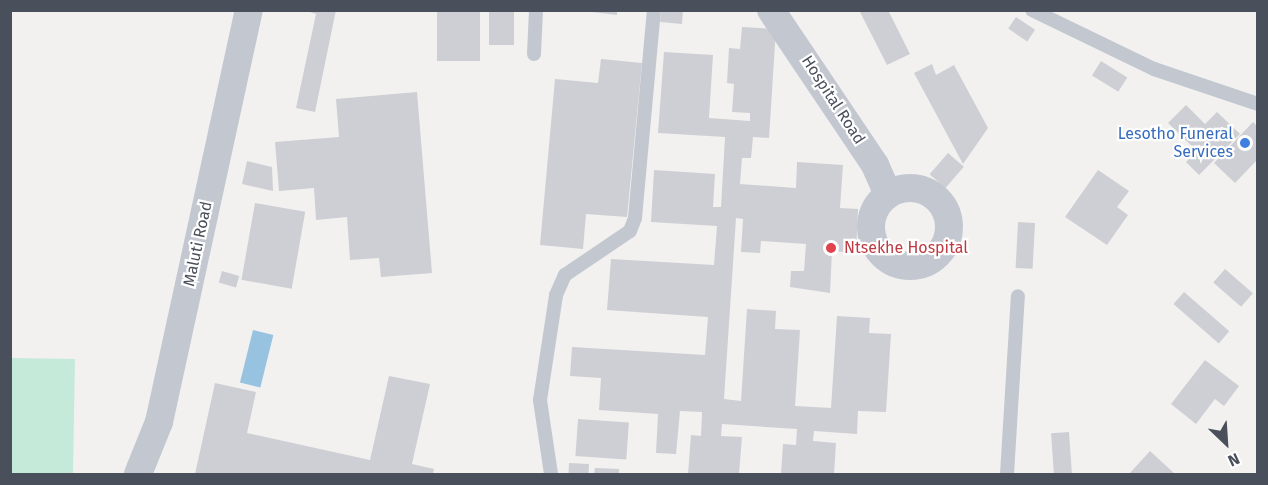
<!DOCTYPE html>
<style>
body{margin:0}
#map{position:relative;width:1268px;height:485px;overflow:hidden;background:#f2f1f0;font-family:"Fira Sans",sans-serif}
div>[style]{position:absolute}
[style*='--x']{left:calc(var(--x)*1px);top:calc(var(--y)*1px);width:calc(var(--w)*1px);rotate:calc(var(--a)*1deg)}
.green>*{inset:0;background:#c5eada;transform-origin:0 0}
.water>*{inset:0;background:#97c3e1;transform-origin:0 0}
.building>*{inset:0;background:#cecfd4;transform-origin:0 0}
.lane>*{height:14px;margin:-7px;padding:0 7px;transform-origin:7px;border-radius:7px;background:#c3c8d0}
.street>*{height:28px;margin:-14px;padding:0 14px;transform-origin:14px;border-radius:14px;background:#c3c8d0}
.street>.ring{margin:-14px;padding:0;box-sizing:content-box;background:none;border:28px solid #c3c8d0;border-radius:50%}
.dots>*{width:16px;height:16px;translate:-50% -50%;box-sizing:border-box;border:3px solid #fff;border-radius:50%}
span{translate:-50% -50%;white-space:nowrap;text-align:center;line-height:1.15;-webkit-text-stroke:4.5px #fff;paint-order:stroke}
.street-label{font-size:16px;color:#4a505b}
.shop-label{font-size:16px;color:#366cbe}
.right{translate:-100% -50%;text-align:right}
.health-label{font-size:16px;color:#be3a42}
.left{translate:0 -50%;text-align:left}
.frame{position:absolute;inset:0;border:12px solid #4a505b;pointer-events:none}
.north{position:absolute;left:1196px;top:413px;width:60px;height:60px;-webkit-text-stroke:4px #fff;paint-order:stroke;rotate:155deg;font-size:16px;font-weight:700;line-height:24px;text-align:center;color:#4a505b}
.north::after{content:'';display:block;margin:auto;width:21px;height:27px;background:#4a505b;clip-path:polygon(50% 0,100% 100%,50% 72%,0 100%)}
</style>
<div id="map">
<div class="green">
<div style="left:11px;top:358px;width:64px;height:116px;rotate:1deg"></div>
</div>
<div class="water">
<div style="left:253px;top:330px;width:21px;height:54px;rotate:14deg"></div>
</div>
<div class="building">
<div style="clip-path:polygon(303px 10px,336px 10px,315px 112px,296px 108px,316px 14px)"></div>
<div style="left:437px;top:10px;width:43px;height:51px"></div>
<div style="left:489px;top:10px;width:25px;height:35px"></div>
<div style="clip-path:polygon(575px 10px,617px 10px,617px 15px)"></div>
<div style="clip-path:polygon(661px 10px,683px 10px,682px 24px,660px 22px)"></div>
<div style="clip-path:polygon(859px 10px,888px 10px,910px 54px,887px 65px)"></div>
<div style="left:1016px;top:17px;width:23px;height:14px;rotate:34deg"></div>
<div style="clip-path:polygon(742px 27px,776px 29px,769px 138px,753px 137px,751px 158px,742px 158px,740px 184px,796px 188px,797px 162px,843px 165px,840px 208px,858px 209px,856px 253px,832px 251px,830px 293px,790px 287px,791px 271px,804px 271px,806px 244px,761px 241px,760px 253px,741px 252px,743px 219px,736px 218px,724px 399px,741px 401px,747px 309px,776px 311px,775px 329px,800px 330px,795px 406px,831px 408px,837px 316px,870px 318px,869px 333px,891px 334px,886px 412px,858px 411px,857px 434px,814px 431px,813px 441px,836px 443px,834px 474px,781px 474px,783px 444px,796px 445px,797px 429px,722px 424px,721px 436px,742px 437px,739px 474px,688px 474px,691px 435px,701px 436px,702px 412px,680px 411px,676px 454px,656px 453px,658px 414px,599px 410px,601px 378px,570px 376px,572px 347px,705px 355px,708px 317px,607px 310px,611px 259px,714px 265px,717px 226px,651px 222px,654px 170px,715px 174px,713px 207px,721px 207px,725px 137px,658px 133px,664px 52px,713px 55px,709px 118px,750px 121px,750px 113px,732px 112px,734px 84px,727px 83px,729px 48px,740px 49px)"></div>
<div style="clip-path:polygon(601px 59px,642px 63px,627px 217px,586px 214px,583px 249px,540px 245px,555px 79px,598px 83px)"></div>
<div style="left:1101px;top:61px;width:31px;height:17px;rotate:32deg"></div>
<div style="clip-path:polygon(932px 64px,936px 75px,954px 65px,988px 128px,963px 164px,914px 73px)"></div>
<div style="clip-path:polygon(417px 92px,432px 273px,381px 277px,379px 258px,350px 260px,347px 217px,316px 220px,314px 188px,279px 191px,275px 142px,339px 137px,336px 99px)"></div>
<div style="clip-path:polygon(1186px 105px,1205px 124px,1217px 112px,1240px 134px,1199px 175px,1186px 162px,1197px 151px,1168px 123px)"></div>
<div style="clip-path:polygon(1253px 122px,1258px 127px,1258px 159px,1235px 183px,1214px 163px)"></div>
<div style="left:948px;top:153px;width:21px;height:28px;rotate:41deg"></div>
<div style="clip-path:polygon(247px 161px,272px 167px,273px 191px,242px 184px)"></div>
<div style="clip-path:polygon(1098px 170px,1129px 191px,1117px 207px,1128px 215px,1107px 245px,1065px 217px)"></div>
<div style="left:255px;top:203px;width:51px;height:78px;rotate:10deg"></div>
<div style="left:1018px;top:222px;width:17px;height:46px;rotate:3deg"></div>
<div style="left:1225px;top:269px;width:37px;height:18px;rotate:41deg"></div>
<div style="left:222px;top:271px;width:18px;height:12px;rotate:16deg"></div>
<div style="left:1184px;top:292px;width:60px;height:16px;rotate:41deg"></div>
<div style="clip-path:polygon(1205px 360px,1239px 386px,1224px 406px,1215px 399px,1196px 424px,1171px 404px)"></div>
<div style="clip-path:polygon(389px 376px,430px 384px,412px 464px,434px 469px,433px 474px,195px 474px,215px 383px,256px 392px,247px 433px,370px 460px)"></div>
<div style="left:578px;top:419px;width:51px;height:37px;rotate:4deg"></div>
<div style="left:1069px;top:432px;width:42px;height:18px;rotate:86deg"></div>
<div style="clip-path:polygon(1150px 451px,1175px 474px,1129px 474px)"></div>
<div style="left:569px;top:463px;width:20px;height:11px;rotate:3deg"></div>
<div style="clip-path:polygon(595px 468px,619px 469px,619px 474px,594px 474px)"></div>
</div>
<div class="lane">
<div style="--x:1032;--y:10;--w:136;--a:25.8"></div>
<div style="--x:1154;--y:69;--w:110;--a:18.6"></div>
<div style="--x:534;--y:54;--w:44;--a:-87.4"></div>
<div style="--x:551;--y:474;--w:75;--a:-98.5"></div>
<div style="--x:540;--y:400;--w:106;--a:-81.3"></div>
<div style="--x:556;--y:295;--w:22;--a:-66"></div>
<div style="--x:565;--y:275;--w:78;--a:-34.1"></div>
<div style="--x:630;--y:231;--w:14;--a:-69"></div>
<div style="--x:635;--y:218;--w:209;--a:-84.8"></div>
<div style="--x:1007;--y:474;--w:178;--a:-86.5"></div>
</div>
<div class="street">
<div style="--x:771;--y:10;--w:187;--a:56.1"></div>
<div style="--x:875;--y:165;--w:32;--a:66"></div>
<div class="ring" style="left:871px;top:188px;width:50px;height:50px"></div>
<div style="--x:138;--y:474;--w:56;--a:-68"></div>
<div style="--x:159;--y:422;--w:422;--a:-77.7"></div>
</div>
<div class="dots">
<div style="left:1245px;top:143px;background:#3f7fe0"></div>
<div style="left:831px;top:248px;background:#e0444e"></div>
</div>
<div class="street-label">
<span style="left:833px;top:100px;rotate:57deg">Hospital Road</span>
<span style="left:198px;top:244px;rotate:-78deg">Maluti Road</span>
</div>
<div class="shop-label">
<span class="right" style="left:1233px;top:143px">Lesotho Funeral<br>Services</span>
</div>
<div class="health-label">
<span class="left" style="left:844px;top:248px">Ntsekhe Hospital</span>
</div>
<div class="frame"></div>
<div class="north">N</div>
</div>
